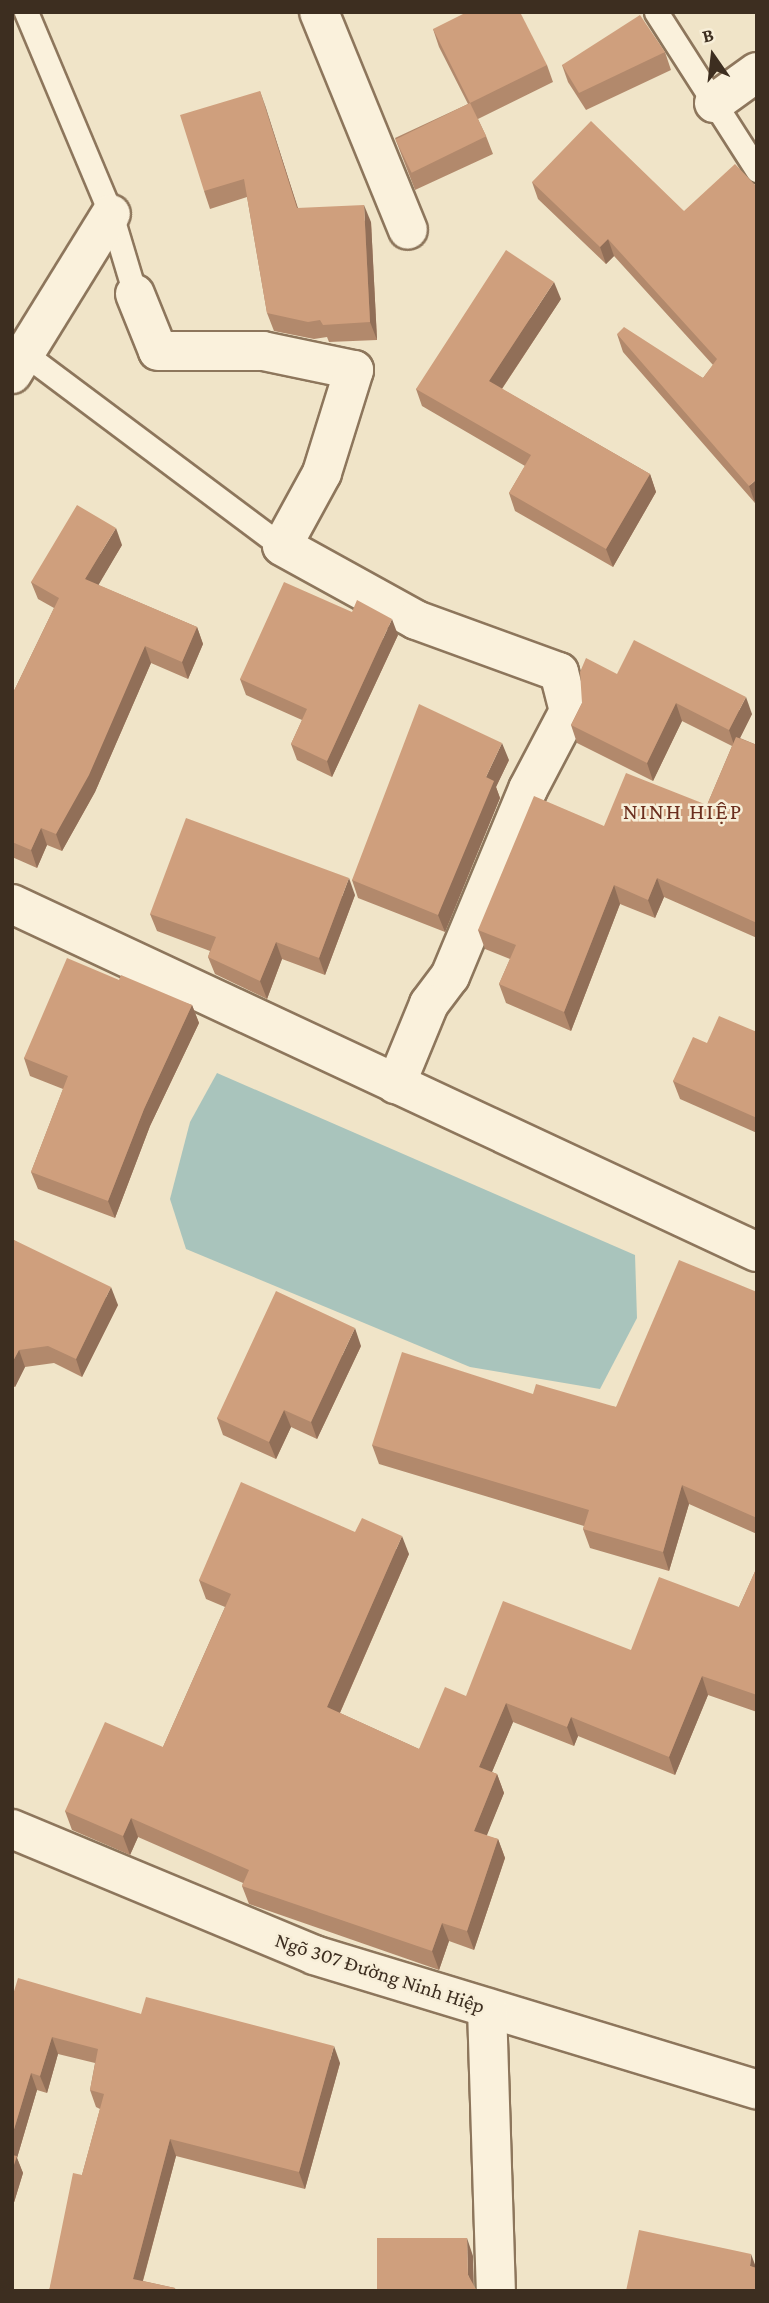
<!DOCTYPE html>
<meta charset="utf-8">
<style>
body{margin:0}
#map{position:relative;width:769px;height:2303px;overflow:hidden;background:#f0e4c8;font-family:"Crimson Pro",serif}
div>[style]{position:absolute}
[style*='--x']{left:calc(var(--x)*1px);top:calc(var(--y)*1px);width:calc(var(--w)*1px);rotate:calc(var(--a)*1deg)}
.water>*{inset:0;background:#a9c4bc}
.roads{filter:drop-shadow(2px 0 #8d765c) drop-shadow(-2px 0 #8d765c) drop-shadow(0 2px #8d765c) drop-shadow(0 -2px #8d765c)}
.lane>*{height:23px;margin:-11.5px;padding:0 11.5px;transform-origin:11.5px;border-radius:11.5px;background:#faf1dc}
.street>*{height:38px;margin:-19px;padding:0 19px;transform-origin:19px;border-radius:19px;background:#faf1dc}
.wall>*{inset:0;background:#b2896c}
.shaded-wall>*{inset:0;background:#916f58}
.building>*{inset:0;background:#cf9f7d;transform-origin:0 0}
span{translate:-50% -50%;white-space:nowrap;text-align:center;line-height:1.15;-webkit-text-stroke:5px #f7eed8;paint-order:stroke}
.street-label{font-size:21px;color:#3d2e20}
.neighbourhood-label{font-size:23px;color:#6b2e1e;letter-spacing:2px}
.frame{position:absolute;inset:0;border:14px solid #3d2e20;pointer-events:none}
.north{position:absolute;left:678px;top:21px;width:70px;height:70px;-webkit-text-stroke:5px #f7eed8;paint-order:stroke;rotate:346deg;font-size:19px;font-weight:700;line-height:28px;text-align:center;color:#3d2e20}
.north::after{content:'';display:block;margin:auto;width:24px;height:32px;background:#3d2e20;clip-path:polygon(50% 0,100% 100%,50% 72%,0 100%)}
</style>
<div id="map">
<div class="water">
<div style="clip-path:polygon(217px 1073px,635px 1255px,637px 1318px,600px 1389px,470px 1367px,186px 1249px,170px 1199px,190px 1122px)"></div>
</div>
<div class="roads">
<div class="lane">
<div style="--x:26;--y:12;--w:219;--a:67.2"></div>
<div style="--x:111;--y:214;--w:84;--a:73.3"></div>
<div style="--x:656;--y:12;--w:188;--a:57.4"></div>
<div style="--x:25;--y:354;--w:321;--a:36.8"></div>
</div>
<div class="street">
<div style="--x:319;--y:12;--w:235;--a:67.8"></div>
<div style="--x:714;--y:103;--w:53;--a:-35.8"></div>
<div style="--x:135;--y:294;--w:61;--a:68"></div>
<div style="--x:158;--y:351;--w:105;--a:0"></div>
<div style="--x:263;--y:351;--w:93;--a:11.8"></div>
<div style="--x:354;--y:370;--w:108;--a:107.3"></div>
<div style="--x:322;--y:473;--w:83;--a:118.7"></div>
<div style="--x:282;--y:546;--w:153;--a:28.9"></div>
<div style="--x:416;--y:620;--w:152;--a:20"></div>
<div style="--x:559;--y:672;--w:40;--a:75.6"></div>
<div style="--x:569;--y:711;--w:88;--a:117.7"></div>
<div style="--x:528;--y:789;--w:203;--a:112.6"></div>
<div style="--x:450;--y:976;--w:35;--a:127"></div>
<div style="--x:429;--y:1004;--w:87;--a:112.4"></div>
<div style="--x:12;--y:374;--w:188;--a:-58.3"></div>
<div style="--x:12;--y:904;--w:822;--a:25.04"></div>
<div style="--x:12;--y:1829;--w:327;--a:22.6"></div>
<div style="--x:314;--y:1955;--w:463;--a:16.9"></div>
<div style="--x:487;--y:2008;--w:283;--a:88.2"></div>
</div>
</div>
<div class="wall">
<div style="clip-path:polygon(433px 29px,547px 65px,553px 82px,478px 119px,486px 136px,493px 154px,415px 190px,395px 138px,468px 104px,439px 47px)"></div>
<div style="clip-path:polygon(665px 52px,671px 70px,586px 110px,568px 82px,562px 65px)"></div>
<div style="clip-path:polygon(260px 91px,298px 208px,371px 222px,377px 340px,329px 342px,327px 337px,314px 339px,274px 331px,267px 313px,247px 197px,210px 209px,204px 191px)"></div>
<div style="clip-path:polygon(532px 182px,684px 211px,755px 503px,623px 352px,617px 334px,703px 378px,713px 365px,614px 256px,606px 264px,538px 199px)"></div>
<div style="clip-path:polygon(561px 299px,502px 389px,650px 474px,656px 492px,613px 567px,515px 511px,509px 493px,525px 466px,422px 406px,416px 389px)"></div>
<div style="clip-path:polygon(122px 545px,98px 585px,197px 627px,203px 644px,188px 679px,151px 663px,95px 792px,62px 851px,47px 845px,37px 868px,12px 857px,12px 695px,54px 608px,38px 599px,31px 582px)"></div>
<div style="clip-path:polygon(398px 635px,332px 777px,297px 760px,291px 744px,302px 720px,246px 695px,240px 679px)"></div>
<div style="clip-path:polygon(617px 674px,752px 714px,740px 738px,757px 745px,757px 938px,664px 897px,655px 918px,620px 904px,571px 1031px,506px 1003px,499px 984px,510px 959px,485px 949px,478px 930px,604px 826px,707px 805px,732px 746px,682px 721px,653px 781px,577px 743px,571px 725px,582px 703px)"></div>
<div style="clip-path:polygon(509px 760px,496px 787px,500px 798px,445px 932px,358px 898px,352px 880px)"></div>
<div style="clip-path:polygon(355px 895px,325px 975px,282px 959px,267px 999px,215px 974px,208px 957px,210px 951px,157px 931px,150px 914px)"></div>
<div style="clip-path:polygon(119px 980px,192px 1005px,199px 1023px,150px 1126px,115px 1218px,38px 1189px,31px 1172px,63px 1089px,30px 1076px,24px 1058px)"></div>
<div style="clip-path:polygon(757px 1032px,757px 1133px,680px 1099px,673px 1081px,707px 1043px)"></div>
<div style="clip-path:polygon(12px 1239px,118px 1305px,82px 1377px,54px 1363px,25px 1367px,15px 1387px,12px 1386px)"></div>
<div style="clip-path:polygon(757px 1292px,757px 1534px,689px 1504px,669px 1571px,590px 1548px,583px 1529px,584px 1526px,379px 1464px,372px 1445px,533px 1394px,616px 1407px)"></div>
<div style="clip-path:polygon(361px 1346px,317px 1439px,291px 1427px,276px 1459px,223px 1435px,217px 1418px)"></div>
<div style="clip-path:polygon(355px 1532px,409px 1554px,340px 1713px,419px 1749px,466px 1696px,631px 1650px,739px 1607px,757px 1567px,757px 1712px,708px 1695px,675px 1775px,578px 1736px,574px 1746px,513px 1722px,492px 1772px,497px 1774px,504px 1793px,486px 1836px,498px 1839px,505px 1858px,474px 1950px,449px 1941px,439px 1970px,249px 1904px,242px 1886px,243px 1883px,138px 1837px,130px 1855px,72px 1830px,65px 1811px,163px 1747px,225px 1607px,206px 1599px,199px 1580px)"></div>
<div style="clip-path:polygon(12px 1998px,141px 2014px,340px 2063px,305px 2189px,176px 2156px,143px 2281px,175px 2288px,176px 2291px,49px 2291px,82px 2175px,100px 2109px,96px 2107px,90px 2090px,95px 2063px,58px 2054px,47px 2093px,37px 2090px,17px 2158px,23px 2173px,12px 2209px)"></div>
</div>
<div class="shaded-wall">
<div style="clip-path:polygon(260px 91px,266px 108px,303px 225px,297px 208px)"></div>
<div style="clip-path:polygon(364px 205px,371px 222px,377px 340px,370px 322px)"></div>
<div style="clip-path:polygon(608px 239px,614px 256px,606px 264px,600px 247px)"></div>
<div style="clip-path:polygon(554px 282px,561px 299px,495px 399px,489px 381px)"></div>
<div style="clip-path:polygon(650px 474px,656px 492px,613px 567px,606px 549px)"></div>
<div style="clip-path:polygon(757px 479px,757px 501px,755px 503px,749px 486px)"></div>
<div style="clip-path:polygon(116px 528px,122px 545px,92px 596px,85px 579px)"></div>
<div style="clip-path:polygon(392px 619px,398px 635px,332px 777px,327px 761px)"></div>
<div style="clip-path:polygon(197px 627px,203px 644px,188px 679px,182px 662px)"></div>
<div style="clip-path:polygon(145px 646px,151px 663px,95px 792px,62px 851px,56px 834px)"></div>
<div style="clip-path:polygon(746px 697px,752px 714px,735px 748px,729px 730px)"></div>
<div style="clip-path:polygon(676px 703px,682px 721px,653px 781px,647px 763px)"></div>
<div style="clip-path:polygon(502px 743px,509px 760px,496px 787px,500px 798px,445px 932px,438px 915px,486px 777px)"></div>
<div style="clip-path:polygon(41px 828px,47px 845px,37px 868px,31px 850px)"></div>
<div style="clip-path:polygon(349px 878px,355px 895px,325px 975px,319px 958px)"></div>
<div style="clip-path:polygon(657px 878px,664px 897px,655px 918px,648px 900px)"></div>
<div style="clip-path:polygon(614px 885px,620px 904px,571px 1031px,564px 1012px)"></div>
<div style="clip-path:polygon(276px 942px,282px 959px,267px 999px,260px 981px)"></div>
<div style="clip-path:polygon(192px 1005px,199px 1023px,150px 1126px,115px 1218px,108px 1201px,144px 1109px)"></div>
<div style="clip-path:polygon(111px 1287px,118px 1305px,82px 1377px,76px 1359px)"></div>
<div style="clip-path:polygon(355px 1328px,361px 1346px,317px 1439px,311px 1422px)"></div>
<div style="clip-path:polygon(19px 1350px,25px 1367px,15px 1387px,12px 1378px,12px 1363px)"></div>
<div style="clip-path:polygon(284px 1410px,291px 1427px,276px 1459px,269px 1442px)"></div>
<div style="clip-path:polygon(682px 1485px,689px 1504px,669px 1571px,663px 1552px)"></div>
<div style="clip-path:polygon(402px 1536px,409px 1554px,334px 1726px,327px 1707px)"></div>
<div style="clip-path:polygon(702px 1676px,708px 1695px,675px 1775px,669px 1757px)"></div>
<div style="clip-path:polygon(506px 1703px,513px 1722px,486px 1786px,479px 1767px)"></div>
<div style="clip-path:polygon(571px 1717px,578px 1736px,574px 1746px,567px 1727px)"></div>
<div style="clip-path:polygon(497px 1774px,504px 1793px,481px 1850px,474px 1831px)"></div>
<div style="clip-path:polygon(131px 1818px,138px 1837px,130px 1855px,123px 1836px)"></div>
<div style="clip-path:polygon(498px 1839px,505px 1858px,474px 1950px,467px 1931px)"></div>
<div style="clip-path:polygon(442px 1923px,449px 1941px,439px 1970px,432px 1951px)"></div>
<div style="clip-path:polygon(52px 2037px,58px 2054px,47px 2093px,40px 2076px)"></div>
<div style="clip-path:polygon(334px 2046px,340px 2063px,305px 2189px,299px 2172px)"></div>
<div style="clip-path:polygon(31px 2073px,37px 2090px,17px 2158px,23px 2173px,12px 2209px,12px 2136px)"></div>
<div style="clip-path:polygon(170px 2139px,176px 2156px,140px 2291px,133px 2279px)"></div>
<div style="clip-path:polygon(467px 2238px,473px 2256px,474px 2291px,468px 2275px)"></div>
<div style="clip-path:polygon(751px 2254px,757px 2270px,750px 2266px)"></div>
</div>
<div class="building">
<div style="clip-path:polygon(467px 12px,520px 12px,547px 65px,470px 103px,433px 29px)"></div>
<div style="clip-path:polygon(640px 15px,665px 52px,579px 93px,562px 65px)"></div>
<div style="clip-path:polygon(260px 91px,297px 208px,364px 205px,370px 322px,323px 325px,320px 320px,308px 322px,267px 313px,244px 179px,204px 191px,180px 115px)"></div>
<div style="left:470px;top:103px;width:37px;height:83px;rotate:64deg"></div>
<div style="clip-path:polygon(591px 121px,684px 211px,735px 164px,757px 187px,757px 479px,749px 486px,617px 334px,624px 327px,703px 378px,717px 359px,608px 239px,600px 247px,532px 182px)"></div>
<div style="clip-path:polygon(506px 250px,554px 282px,489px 381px,650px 474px,606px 549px,509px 493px,531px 455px,416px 389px)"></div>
<div style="clip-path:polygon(77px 505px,116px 528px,85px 579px,197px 627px,182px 662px,145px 646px,89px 775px,56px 834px,41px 828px,31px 850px,12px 842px,12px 695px,59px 598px,31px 582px)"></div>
<div style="clip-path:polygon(284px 582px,352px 612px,357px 600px,392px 619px,327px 761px,291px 744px,307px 709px,240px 679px)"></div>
<div style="clip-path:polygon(634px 640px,746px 697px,729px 730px,676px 703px,647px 763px,571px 725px,582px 703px,580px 672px,586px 658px,617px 674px)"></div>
<div style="clip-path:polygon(419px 704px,502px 743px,486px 777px,494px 781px,438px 915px,352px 880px)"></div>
<div style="clip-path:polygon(736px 737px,757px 745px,757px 923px,657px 878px,648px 900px,614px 885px,564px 1012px,499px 984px,516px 945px,478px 930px,534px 796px,604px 826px,626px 773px,707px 805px)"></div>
<div style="clip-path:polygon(186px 818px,349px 878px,319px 958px,276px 942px,260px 981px,208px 957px,216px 937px,150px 914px)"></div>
<div style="clip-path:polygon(67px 958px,119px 980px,121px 975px,192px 1005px,144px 1109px,108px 1201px,31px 1172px,68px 1076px,24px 1058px)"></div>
<div style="clip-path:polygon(719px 1016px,757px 1032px,757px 1118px,673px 1081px,693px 1037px,707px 1043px)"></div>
<div style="clip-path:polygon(12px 1239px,111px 1287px,76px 1359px,48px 1346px,19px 1350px,12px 1363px)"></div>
<div style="clip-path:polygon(679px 1260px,757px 1292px,757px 1518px,682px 1485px,663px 1552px,583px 1529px,589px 1510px,372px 1445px,402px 1352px,533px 1394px,536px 1384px,616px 1407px)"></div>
<div style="clip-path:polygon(276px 1291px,355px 1328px,311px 1422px,284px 1410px,269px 1442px,217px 1418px)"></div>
<div style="clip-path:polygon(241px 1482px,355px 1532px,362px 1518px,402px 1536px,327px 1707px,419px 1749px,445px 1687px,466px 1696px,503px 1601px,631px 1650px,659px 1577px,739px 1607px,757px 1567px,757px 1695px,702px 1676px,669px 1757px,571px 1717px,567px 1727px,506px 1703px,479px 1767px,497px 1774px,474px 1831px,498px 1839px,467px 1931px,442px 1923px,432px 1951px,242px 1886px,249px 1870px,131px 1818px,123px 1836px,65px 1811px,105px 1722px,163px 1747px,231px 1594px,199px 1580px)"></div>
<div style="clip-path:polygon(18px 1978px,141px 2014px,146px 1997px,334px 2046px,299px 2172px,170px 2139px,133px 2279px,175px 2288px,175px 2291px,49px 2291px,73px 2173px,82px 2175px,104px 2094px,90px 2090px,98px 2049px,52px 2037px,40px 2076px,31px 2073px,12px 2136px,12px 1998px)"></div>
<div style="clip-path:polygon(12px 2155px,17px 2156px,12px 2171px)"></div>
<div style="clip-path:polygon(639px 2230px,751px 2254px,750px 2266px,757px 2268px,757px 2291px,626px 2291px)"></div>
<div style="clip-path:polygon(377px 2238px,467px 2238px,468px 2275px,477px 2291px,377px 2291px)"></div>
</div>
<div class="street-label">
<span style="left:380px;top:1973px;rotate:18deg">Ngõ 307 Đường Ninh Hiệp</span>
</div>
<div class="neighbourhood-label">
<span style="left:683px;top:811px">NINH HIỆP</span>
</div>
<div class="frame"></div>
<div class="north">B</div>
</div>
